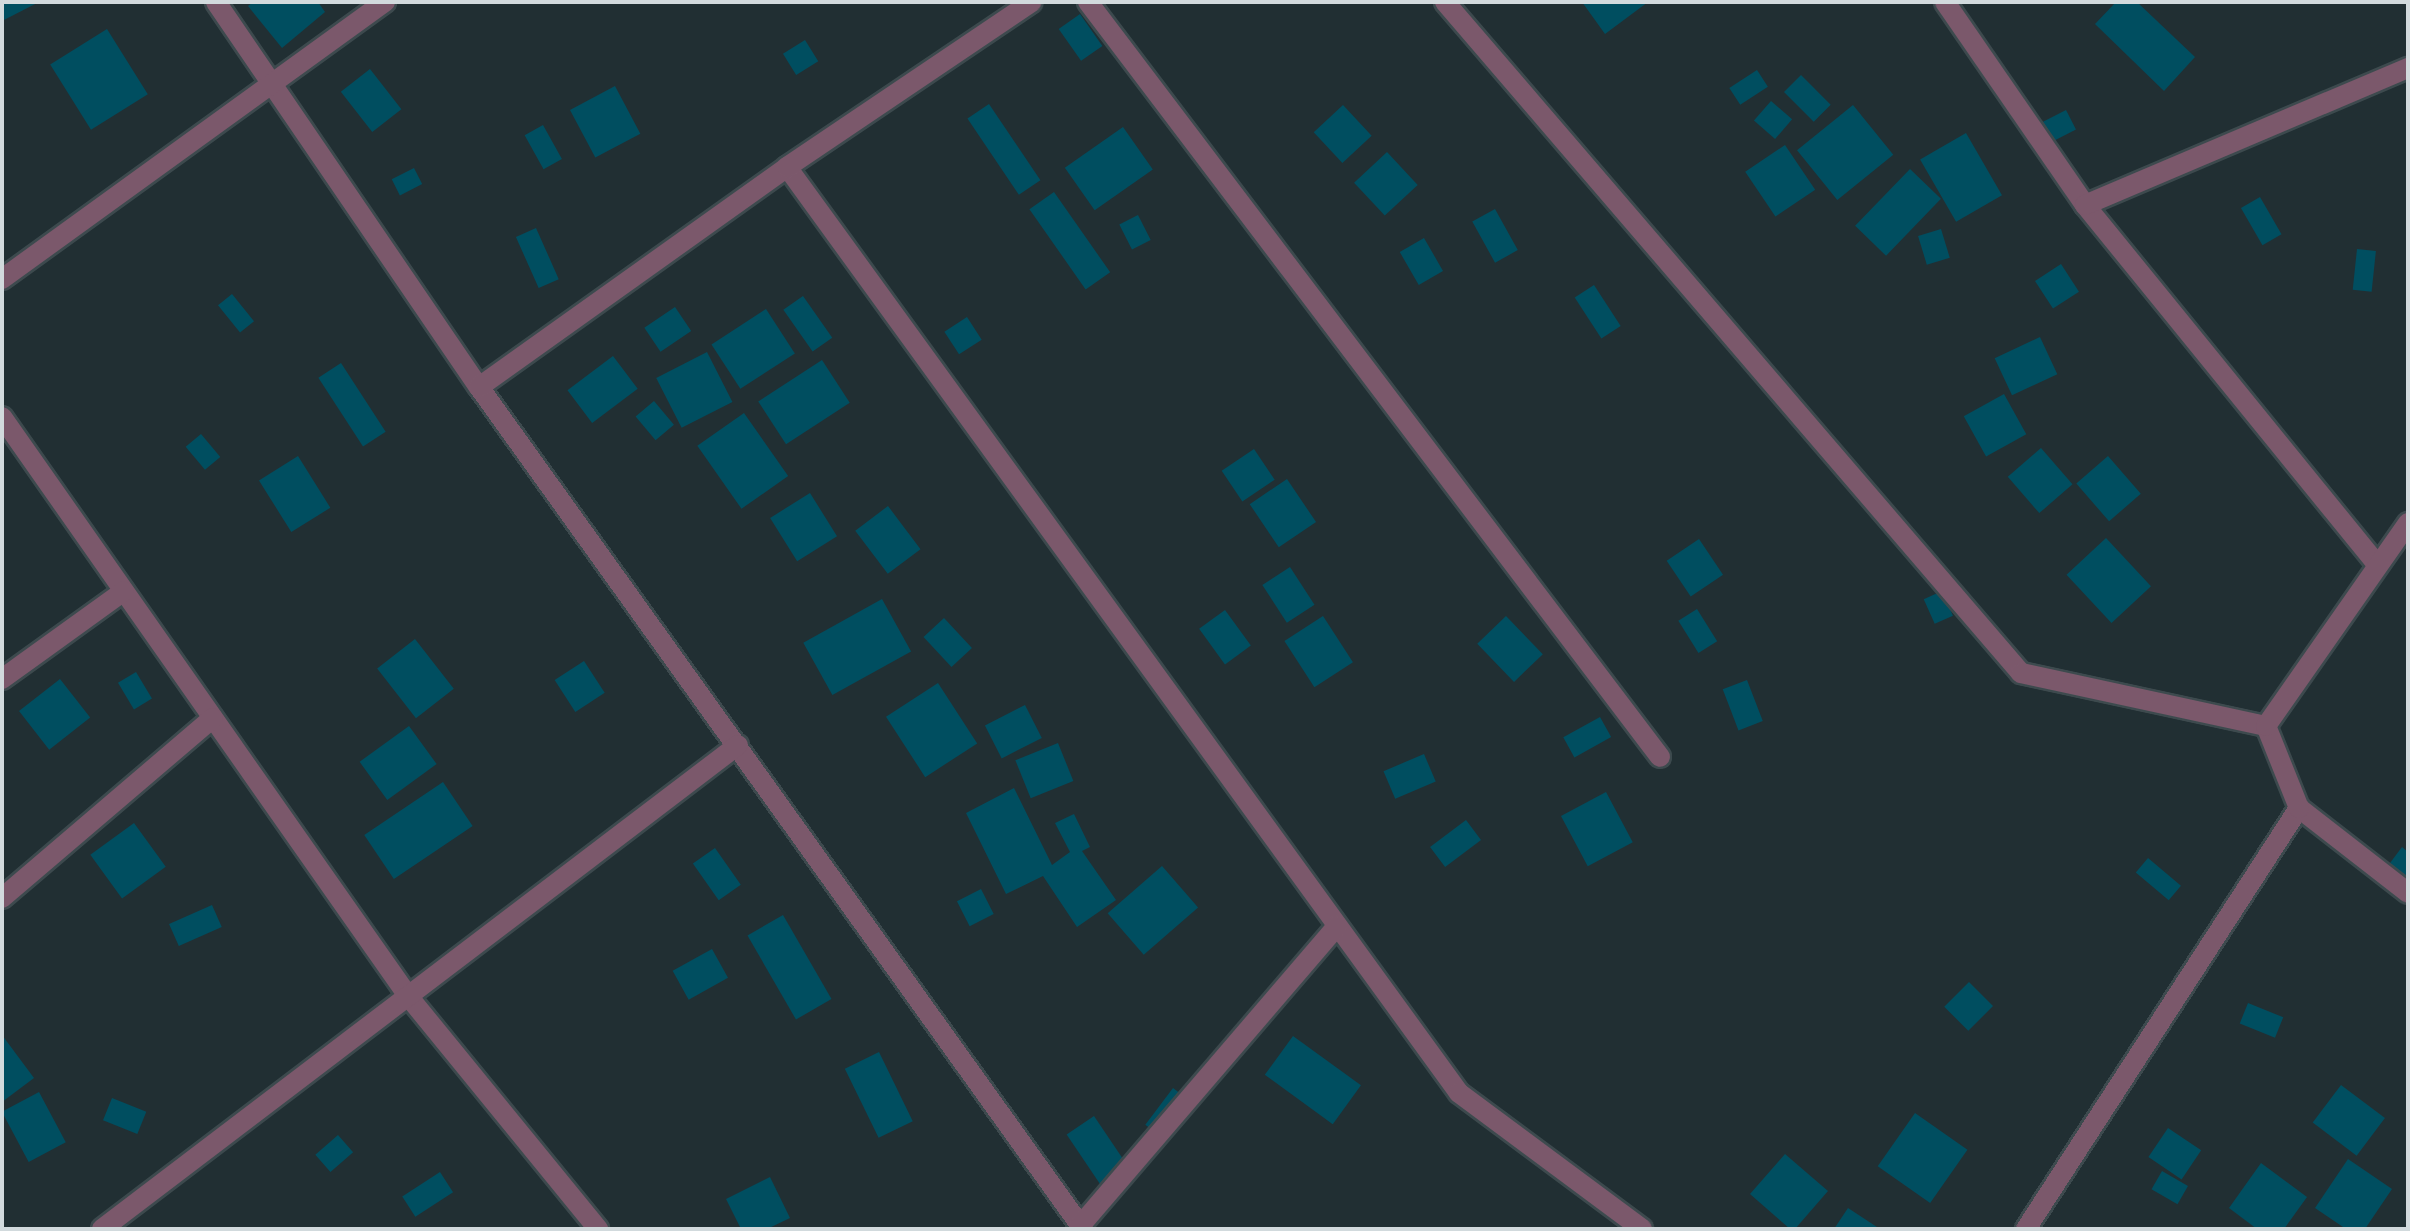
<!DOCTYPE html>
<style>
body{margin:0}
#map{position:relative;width:2410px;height:1231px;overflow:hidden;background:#212f33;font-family:"Archivo Narrow",sans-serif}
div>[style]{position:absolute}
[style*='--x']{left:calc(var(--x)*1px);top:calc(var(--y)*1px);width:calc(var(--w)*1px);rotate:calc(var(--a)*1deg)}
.building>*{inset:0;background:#004e60;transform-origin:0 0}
.roads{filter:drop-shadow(2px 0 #3d4a4e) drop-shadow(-2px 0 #3d4a4e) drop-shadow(0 2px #3d4a4e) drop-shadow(0 -2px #3d4a4e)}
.minor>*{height:20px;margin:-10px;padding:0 10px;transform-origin:10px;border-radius:10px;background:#7b586b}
span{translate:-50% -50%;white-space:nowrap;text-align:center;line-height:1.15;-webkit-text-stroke:8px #182529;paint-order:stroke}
.frame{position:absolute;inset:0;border:4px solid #d2dadd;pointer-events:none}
</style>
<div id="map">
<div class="building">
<div style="clip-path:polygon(2px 2px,39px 2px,2px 21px)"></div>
<div style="clip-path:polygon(253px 2px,318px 2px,325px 12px,282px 48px,248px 6px)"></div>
<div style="clip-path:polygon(1582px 2px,1648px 2px,1605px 34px)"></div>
<div style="clip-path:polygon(2116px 2px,2137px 2px,2195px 57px,2164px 91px,2095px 24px)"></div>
<div style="left:1080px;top:14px;width:39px;height:26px;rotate:55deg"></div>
<div style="left:107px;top:29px;width:77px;height:67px;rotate:58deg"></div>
<div style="left:805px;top:40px;width:25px;height:26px;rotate:58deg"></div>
<div style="left:370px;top:69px;width:51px;height:37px;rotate:52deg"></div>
<div style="left:1757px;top:70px;width:20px;height:33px;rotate:57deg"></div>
<div style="left:1801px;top:75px;width:42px;height:24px;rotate:45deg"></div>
<div style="left:615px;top:86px;width:54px;height:51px;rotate:62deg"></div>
<div style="left:1771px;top:101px;width:28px;height:26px;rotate:41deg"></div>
<div style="left:989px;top:104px;width:92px;height:26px;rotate:56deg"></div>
<div style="left:1343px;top:105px;width:42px;height:40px;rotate:47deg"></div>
<div style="left:1853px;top:105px;width:64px;height:72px;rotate:51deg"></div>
<div style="left:2066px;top:110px;width:22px;height:28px;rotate:63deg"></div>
<div style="left:543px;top:125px;width:39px;height:21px;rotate:61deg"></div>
<div style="left:1123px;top:127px;width:52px;height:71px;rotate:55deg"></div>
<div style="left:1966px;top:133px;width:72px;height:53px;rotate:60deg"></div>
<div style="left:1785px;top:145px;width:54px;height:48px;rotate:56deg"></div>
<div style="left:1387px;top:152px;width:45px;height:45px;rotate:47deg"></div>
<div style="left:414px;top:168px;width:18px;height:25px;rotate:63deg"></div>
<div style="left:1910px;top:169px;width:43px;height:79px;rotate:44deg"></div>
<div style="left:1054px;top:192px;width:98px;height:30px;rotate:55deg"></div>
<div style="left:2260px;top:197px;width:43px;height:22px;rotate:60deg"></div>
<div style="left:1495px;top:209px;width:47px;height:26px;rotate:61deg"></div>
<div style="left:1138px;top:215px;width:28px;height:21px;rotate:63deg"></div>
<div style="left:536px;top:228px;width:56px;height:22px;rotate:66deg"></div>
<div style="left:1941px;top:229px;width:30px;height:24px;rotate:73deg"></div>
<div style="left:1424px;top:238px;width:38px;height:28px;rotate:60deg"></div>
<div style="left:2357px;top:249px;width:19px;height:41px;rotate:6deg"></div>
<div style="left:2061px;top:264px;width:33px;height:31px;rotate:57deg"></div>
<div style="left:1594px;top:285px;width:49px;height:23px;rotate:57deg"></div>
<div style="left:232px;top:294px;width:35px;height:18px;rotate:51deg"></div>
<div style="left:803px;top:296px;width:51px;height:24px;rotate:55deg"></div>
<div style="left:675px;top:307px;width:29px;height:37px;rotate:56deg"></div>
<div style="left:766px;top:309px;width:53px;height:65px;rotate:57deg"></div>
<div style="left:967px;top:317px;width:27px;height:27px;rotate:57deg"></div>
<div style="left:2040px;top:337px;width:41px;height:50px;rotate:65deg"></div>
<div style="left:707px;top:352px;width:56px;height:57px;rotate:63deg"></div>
<div style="left:613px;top:356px;width:41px;height:57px;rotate:53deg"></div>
<div style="left:822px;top:360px;width:51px;height:76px;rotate:57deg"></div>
<div style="left:341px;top:363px;width:82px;height:27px;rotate:57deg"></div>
<div style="left:2004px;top:394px;width:46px;height:46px;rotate:61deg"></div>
<div style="left:654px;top:401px;width:31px;height:24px;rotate:50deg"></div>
<div style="left:744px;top:413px;width:77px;height:57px;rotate:55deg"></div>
<div style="left:201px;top:434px;width:30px;height:20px;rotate:50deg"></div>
<div style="left:2041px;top:448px;width:48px;height:44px;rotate:49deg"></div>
<div style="left:1254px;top:449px;width:37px;height:39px;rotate:56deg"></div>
<div style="left:298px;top:456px;width:61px;height:46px;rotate:58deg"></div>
<div style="left:2108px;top:456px;width:50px;height:42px;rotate:49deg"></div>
<div style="left:1287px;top:479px;width:52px;height:45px;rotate:56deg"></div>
<div style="left:810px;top:493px;width:51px;height:47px;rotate:58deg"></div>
<div style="left:888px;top:506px;width:54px;height:41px;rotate:53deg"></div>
<div style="left:2106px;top:538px;width:66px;height:54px;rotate:47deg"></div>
<div style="left:1699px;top:539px;width:43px;height:39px;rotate:56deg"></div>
<div style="left:1290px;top:567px;width:45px;height:33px;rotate:57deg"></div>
<div style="left:1942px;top:591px;width:27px;height:20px;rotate:66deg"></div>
<div style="left:882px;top:599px;width:60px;height:90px;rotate:61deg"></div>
<div style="left:1697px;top:609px;width:38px;height:22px;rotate:58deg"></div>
<div style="left:1225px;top:610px;width:44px;height:32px;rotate:54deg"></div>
<div style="left:1323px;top:616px;width:55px;height:46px;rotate:57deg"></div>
<div style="left:1506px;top:616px;width:53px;height:40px;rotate:46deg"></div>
<div style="left:944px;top:618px;width:41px;height:28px;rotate:47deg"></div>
<div style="left:415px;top:639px;width:63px;height:48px;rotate:52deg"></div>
<div style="left:584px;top:661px;width:38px;height:35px;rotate:57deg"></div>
<div style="left:136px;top:672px;width:31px;height:21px;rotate:59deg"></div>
<div style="left:60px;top:679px;width:49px;height:52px;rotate:52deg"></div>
<div style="left:1747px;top:680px;width:44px;height:26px;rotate:69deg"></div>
<div style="left:938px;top:683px;width:72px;height:62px;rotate:57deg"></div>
<div style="left:1025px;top:705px;width:37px;height:45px;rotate:63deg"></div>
<div style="left:1600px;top:717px;width:23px;height:42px;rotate:61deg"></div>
<div style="left:409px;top:726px;width:47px;height:61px;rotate:54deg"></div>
<div style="left:1058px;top:743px;width:41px;height:46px;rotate:68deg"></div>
<div style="left:1424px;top:754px;width:30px;height:44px;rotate:67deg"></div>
<div style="left:443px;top:782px;width:53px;height:95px;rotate:56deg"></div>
<div style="clip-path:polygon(1014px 788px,1052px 865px,1070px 852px,1055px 823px,1074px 814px,1090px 847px,1082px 851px,1116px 900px,1077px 927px,1043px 876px,1006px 894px,966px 813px)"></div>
<div style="left:1606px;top:792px;width:57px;height:51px;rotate:62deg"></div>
<div style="left:1466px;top:820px;width:25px;height:45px;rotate:53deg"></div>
<div style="left:134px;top:823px;width:54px;height:54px;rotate:54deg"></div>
<div style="clip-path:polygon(2402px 847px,2408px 852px,2408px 902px,2378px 879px)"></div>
<div style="left:715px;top:848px;width:45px;height:27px;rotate:55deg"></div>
<div style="left:2148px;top:858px;width:43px;height:19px;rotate:40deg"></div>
<div style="left:1162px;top:866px;width:55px;height:72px;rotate:49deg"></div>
<div style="left:981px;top:889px;width:28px;height:27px;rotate:63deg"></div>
<div style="left:212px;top:905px;width:24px;height:47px;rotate:66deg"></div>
<div style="left:783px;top:915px;width:97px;height:41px;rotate:60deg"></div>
<div style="left:712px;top:949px;width:33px;height:45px;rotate:61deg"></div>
<div style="left:1969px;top:982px;width:34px;height:35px;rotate:45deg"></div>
<div style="left:2248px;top:1003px;width:38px;height:22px;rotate:22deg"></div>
<div style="clip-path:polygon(2px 1035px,34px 1078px,2px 1102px)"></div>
<div style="left:1293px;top:1036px;width:84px;height:48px;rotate:36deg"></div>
<div style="left:879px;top:1052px;width:77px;height:38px;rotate:64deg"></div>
<div style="left:2341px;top:1085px;width:55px;height:47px;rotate:37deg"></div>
<div style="left:1173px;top:1088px;width:21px;height:46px;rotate:37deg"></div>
<div style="left:39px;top:1092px;width:57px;height:42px;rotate:62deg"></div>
<div style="left:112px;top:1098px;width:37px;height:24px;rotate:22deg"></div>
<div style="left:1915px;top:1113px;width:64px;height:65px;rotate:35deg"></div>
<div style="left:1094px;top:1116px;width:63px;height:33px;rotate:56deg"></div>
<div style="left:2168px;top:1128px;width:40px;height:35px;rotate:34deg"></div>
<div style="left:338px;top:1135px;width:23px;height:30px;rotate:49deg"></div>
<div style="clip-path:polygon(1785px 1154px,1828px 1191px,1795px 1229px,1790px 1229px,1750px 1194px)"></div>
<div style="clip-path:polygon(2348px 1159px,2392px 1189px,2365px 1229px,2346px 1229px,2315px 1208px)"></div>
<div style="clip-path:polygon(2261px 1163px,2307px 1197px,2284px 1229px,2257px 1229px,2229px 1208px)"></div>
<div style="left:2162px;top:1171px;width:30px;height:21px;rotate:30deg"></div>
<div style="left:440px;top:1172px;width:24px;height:45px;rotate:57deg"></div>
<div style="clip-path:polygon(770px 1177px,790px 1218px,767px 1229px,741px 1229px,726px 1199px)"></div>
<div style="clip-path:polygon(1848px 1208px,1880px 1229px,1834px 1229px)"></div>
</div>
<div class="roads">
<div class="minor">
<div style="--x:216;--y:2;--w:466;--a:55.7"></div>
<div style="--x:479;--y:387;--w:1036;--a:54.35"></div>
<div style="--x:1088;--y:2;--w:947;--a:52.85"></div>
<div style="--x:1445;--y:2;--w:884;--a:49.36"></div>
<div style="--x:2021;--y:673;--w:251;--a:12.2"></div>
<div style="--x:1945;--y:2;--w:247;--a:55.4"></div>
<div style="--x:2085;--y:205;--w:464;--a:50.9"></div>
<div style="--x:787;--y:167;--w:1144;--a:54.03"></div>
<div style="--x:1459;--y:1093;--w:228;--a:36.6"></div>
<div style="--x:2085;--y:205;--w:351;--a:-23"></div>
<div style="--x:2;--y:279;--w:473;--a:-35.9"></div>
<div style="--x:479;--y:387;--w:379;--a:-35.5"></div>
<div style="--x:787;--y:167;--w:295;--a:-34"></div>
<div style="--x:2;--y:417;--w:707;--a:54.96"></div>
<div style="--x:408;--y:996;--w:301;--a:50.8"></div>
<div style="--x:2;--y:679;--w:150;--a:-35.8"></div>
<div style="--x:2299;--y:808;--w:138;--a:37.9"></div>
<div style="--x:2;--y:898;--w:277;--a:-40.5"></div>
<div style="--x:1080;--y:1226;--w:395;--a:-49.4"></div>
<div style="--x:102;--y:1229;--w:799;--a:-37.27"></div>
<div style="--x:2026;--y:1229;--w:502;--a:-57.04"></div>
<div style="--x:2299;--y:808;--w:88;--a:-111.9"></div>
<div style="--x:2266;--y:726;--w:248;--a:-55"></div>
</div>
</div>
<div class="frame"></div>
</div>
